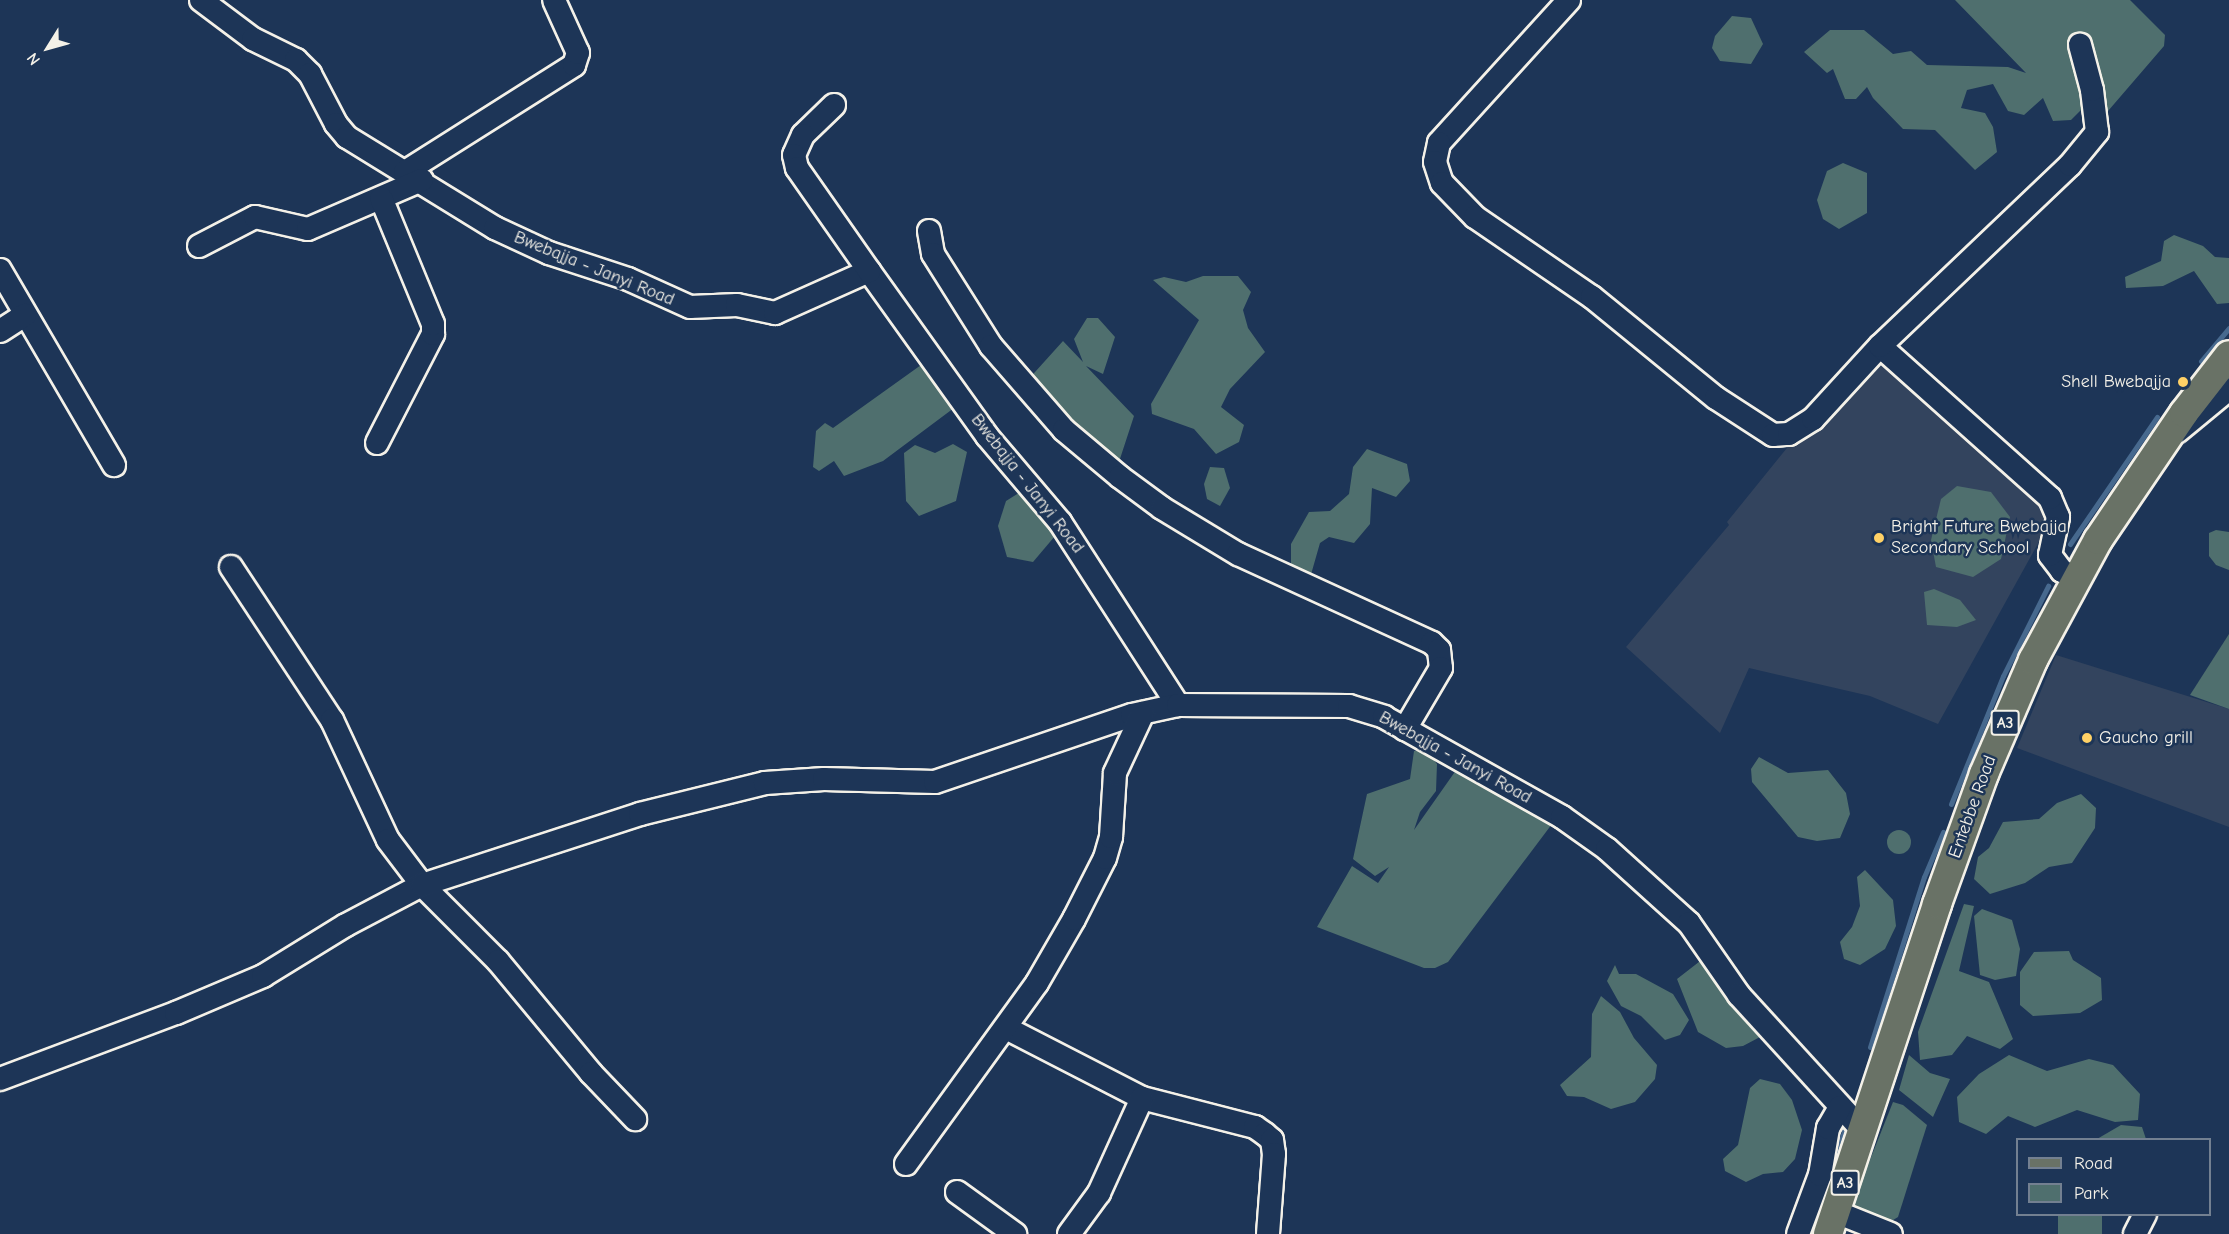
<!DOCTYPE html>
<style>
body{margin:0}
#map{position:relative;width:2229px;height:1234px;overflow:hidden;background:#1d3557;font-family:"Comic Neue",sans-serif}
div>[style]{position:absolute}
[style*='--x']{left:calc(var(--x)*1px);top:calc(var(--y)*1px);width:calc(var(--w)*1px);rotate:calc(var(--a)*1deg)}
.built>*{inset:0;background:#33445e}
.green>*{inset:0;background:#4f6f6e;transform-origin:0 0}
.round{border-radius:50%}
.stream>*{height:5px;margin:-2.5px;padding:0 2.5px;transform-origin:2.5px;border-radius:2.5px;background:#47698e}
.roads{filter:drop-shadow(2px 0 #f4f1e8) drop-shadow(-2px 0 #f4f1e8) drop-shadow(0 2px #f4f1e8) drop-shadow(0 -2px #f4f1e8)}
.minor>*{height:22px;margin:-11px;padding:0 11px;transform-origin:11px;border-radius:11px;background:#1d3557}
.major>*{height:28px;margin:-14px;padding:0 14px;transform-origin:14px;border-radius:14px;background:#697266}
.dots>*{width:16px;height:16px;translate:-50% -50%;box-sizing:border-box;border:3px solid #1d3557;border-radius:50%}
span{translate:-50% -50%;white-space:nowrap;text-align:center;line-height:1.15;-webkit-text-stroke:5px #1d3557;paint-order:stroke}
.shield-label span{padding:2px 4px;background:#1d3557;border:2px solid;border-radius:4px;-webkit-text-stroke-width:0}
.shield-label{font-size:16px;color:#f4f1e8;font-weight:700}
.street-label{font-size:18px;color:#f4f1e8}
.poi-label{font-size:18px;color:#f4f1e8}
.right{translate:-100% -50%;text-align:right}
.left{translate:0 -50%;text-align:left}
.legend{position:absolute;left:2016px;top:1138px;width:195px;height:78px;box-sizing:border-box;background:#1d3557;border:2px solid #738091;margin:0;padding:8px 10px;list-style:none;font-size:18px;color:#f4f1e8}
.legend li{display:flex;align-items:center;gap:12px;height:30px}
.legend b{width:30px;border:2px solid #738091}
.north{position:absolute;left:18px;top:18px;width:60px;height:60px;-webkit-text-stroke:4px #1d3557;paint-order:stroke;rotate:233deg;font-size:16px;font-weight:700;line-height:24px;text-align:center;color:#f4f1e8}
.north::after{content:'';display:block;margin:auto;width:21px;height:27px;background:#f4f1e8;clip-path:polygon(50% 0,100% 100%,50% 72%,0 100%)}
</style>
<div id="map">
<div class="built">
<div style="clip-path:polygon(1875px 355px,2049px 506px,2046px 529px,1938px 724px,1870px 696px,1749px 668px,1720px 733px,1626px 647px,1729px 525px,1727px 522px,1791px 443px)"></div>
<div style="clip-path:polygon(2056px 655px,2229px 709px,2229px 827px,2017px 748px)"></div>
</div>
<div class="green">
<div style="clip-path:polygon(1955px 0,2130px 0,2165px 35px,2164px 46px,2102px 118px,2088px 103px,2071px 120px,2053px 121px,2043px 98px,2024px 115px,2008px 111px,1993px 84px,1967px 90px,1961px 108px,1985px 113px,1993px 127px,1997px 152px,1975px 170px,1935px 130px,1903px 129px,1873px 98px,1867px 87px,1856px 99px,1845px 99px,1833px 69px,1827px 73px,1804px 52px,1830px 30px,1864px 30px,1893px 54px,1911px 51px,1927px 65px,2008px 67px,2026px 73px)"></div>
<div style="clip-path:polygon(1732px 16px,1751px 18px,1763px 44px,1751px 64px,1720px 61px,1712px 48px,1715px 36px)"></div>
<div style="clip-path:polygon(1843px 163px,1867px 173px,1867px 213px,1839px 229px,1823px 219px,1817px 200px,1827px 171px)"></div>
<div style="clip-path:polygon(2174px 235px,2203px 246px,2215px 257px,2229px 258px,2229px 303px,2217px 304px,2194px 271px,2163px 286px,2126px 288px,2125px 277px,2161px 261px,2164px 241px)"></div>
<div style="clip-path:polygon(1203px 276px,1238px 276px,1251px 292px,1243px 310px,1248px 328px,1265px 352px,1230px 389px,1221px 407px,1244px 425px,1239px 442px,1216px 454px,1194px 429px,1152px 414px,1151px 404px,1199px 320px,1153px 280px,1164px 277px,1186px 282px)"></div>
<div style="clip-path:polygon(1087px 318px,1098px 318px,1115px 337px,1103px 374px,1086px 366px,1134px 416px,1117px 468px,1026px 382px,1063px 341px,1083px 362px,1074px 339px)"></div>
<div style="clip-path:polygon(928px 360px,958px 405px,883px 461px,844px 476px,834px 461px,819px 471px,813px 467px,816px 431px,825px 423px,833px 428px)"></div>
<div style="clip-path:polygon(953px 444px,967px 452px,956px 501px,919px 516px,906px 501px,904px 453px,915px 445px,935px 453px)"></div>
<div style="clip-path:polygon(1367px 449px,1407px 464px,1410px 481px,1396px 497px,1372px 488px,1370px 524px,1354px 543px,1329px 537px,1320px 543px,1310px 578px,1291px 570px,1291px 544px,1309px 512px,1330px 511px,1349px 494px,1353px 467px)"></div>
<div style="clip-path:polygon(1210px 467px,1224px 468px,1230px 488px,1220px 506px,1207px 499px,1204px 484px)"></div>
<div style="clip-path:polygon(1957px 486px,1991px 492px,2010px 517px,2001px 559px,1973px 577px,1936px 567px,1931px 540px,1941px 499px)"></div>
<div style="clip-path:polygon(1022px 491px,1043px 513px,1055px 536px,1033px 562px,1007px 557px,998px 526px,1006px 501px)"></div>
<div style="clip-path:polygon(2216px 530px,2229px 532px,2229px 570px,2216px 565px,2209px 556px,2209px 533px)"></div>
<div style="clip-path:polygon(1934px 589px,1960px 600px,1976px 620px,1957px 627px,1927px 625px,1924px 592px)"></div>
<div style="clip-path:polygon(2229px 634px,2229px 709px,2190px 695px)"></div>
<div style="clip-path:polygon(1426px 750px,1437px 764px,1436px 791px,1420px 812px,1414px 830px,1459px 766px,1555px 820px,1448px 962px,1435px 968px,1424px 968px,1317px 927px,1352px 866px,1378px 883px,1389px 867px,1375px 876px,1353px 859px,1367px 794px,1410px 779px,1414px 751px)"></div>
<div style="clip-path:polygon(1759px 757px,1788px 773px,1828px 770px,1846px 793px,1850px 814px,1840px 838px,1817px 841px,1798px 837px,1752px 782px,1751px 769px)"></div>
<div style="clip-path:polygon(2081px 794px,2096px 808px,2095px 828px,2072px 863px,2049px 867px,2025px 883px,1990px 894px,1974px 879px,1978px 857px,1989px 848px,2003px 822px,2039px 819px,2057px 803px)"></div>
<div class="round" style="left:1887px;top:830px;width:24px;height:24px"></div>
<div style="clip-path:polygon(1865px 870px,1893px 900px,1896px 926px,1885px 949px,1860px 965px,1844px 959px,1840px 942px,1852px 927px,1860px 906px,1857px 877px)"></div>
<div style="clip-path:polygon(1964px 904px,1974px 906px,1959px 971px,1989px 982px,2013px 1039px,2000px 1049px,1967px 1036px,1952px 1055px,1920px 1060px,1918px 1032px)"></div>
<div style="clip-path:polygon(1982px 909px,2012px 920px,2020px 949px,2016px 976px,1995px 980px,1980px 975px,1974px 916px)"></div>
<div style="clip-path:polygon(2069px 951px,2073px 960px,2101px 978px,2102px 1000px,2080px 1013px,2033px 1016px,2020px 1005px,2020px 972px,2034px 952px)"></div>
<div style="clip-path:polygon(1704px 958px,1714px 963px,1714px 979px,1764px 1030px,1760px 1037px,1743px 1046px,1726px 1048px,1698px 1032px,1677px 979px)"></div>
<div style="clip-path:polygon(1615px 965px,1619px 974px,1636px 974px,1673px 994px,1689px 1020px,1680px 1035px,1665px 1040px,1641px 1016px,1621px 1006px,1607px 981px)"></div>
<div style="clip-path:polygon(1601px 996px,1620px 1012px,1634px 1038px,1657px 1065px,1655px 1079px,1635px 1102px,1611px 1109px,1584px 1097px,1567px 1096px,1560px 1085px,1591px 1057px,1592px 1014px)"></div>
<div style="clip-path:polygon(1909px 1055px,1930px 1073px,1950px 1079px,1933px 1117px,1899px 1090px)"></div>
<div style="clip-path:polygon(2009px 1055px,2047px 1071px,2089px 1059px,2113px 1065px,2140px 1094px,2138px 1120px,2115px 1122px,2077px 1110px,2035px 1127px,2008px 1116px,1986px 1134px,1959px 1122px,1957px 1097px,1979px 1074px)"></div>
<div style="clip-path:polygon(1760px 1079px,1780px 1084px,1792px 1100px,1802px 1130px,1795px 1159px,1783px 1172px,1763px 1174px,1746px 1182px,1725px 1171px,1723px 1159px,1738px 1145px,1750px 1088px)"></div>
<div style="clip-path:polygon(1893px 1102px,1903px 1105px,1927px 1125px,1898px 1217px,1885px 1225px,1856px 1217px,1854px 1200px)"></div>
<div style="clip-path:polygon(2121px 1125px,2142px 1127px,2146px 1139px,2097px 1139px)"></div>
<div style="left:2058px;top:1215px;width:44px;height:19px"></div>
</div>
<div class="stream">
<div style="--x:2201;--y:361;--w:43;--a:-49.7"></div>
<div style="--x:2070;--y:544;--w:154;--a:-55.6"></div>
<div style="--x:1951;--y:804;--w:138;--a:-67.9"></div>
<div style="--x:2003;--y:676;--w:101;--a:-63.4"></div>
<div style="--x:1870;--y:1047;--w:178;--a:-72.4"></div>
<div style="--x:1924;--y:877;--w:49;--a:-67.1"></div>
<div style="--x:1831;--y:1170;--w:50;--a:-71.2"></div>
</div>
<div class="roads">
<div class="minor">
<div style="--x:201;--y:0;--w:65;--a:36.9"></div>
<div style="--x:253;--y:39;--w:48;--a:26"></div>
<div style="--x:296;--y:60;--w:20;--a:45"></div>
<div style="--x:310;--y:74;--w:56;--a:62.5"></div>
<div style="--x:336;--y:124;--w:17;--a:50"></div>
<div style="--x:347;--y:137;--w:174;--a:31.6"></div>
<div style="--x:495;--y:228;--w:60;--a:24.8"></div>
<div style="--x:549;--y:253;--w:83;--a:18.2"></div>
<div style="--x:628;--y:279;--w:68;--a:24.3"></div>
<div style="--x:690;--y:307;--w:47;--a:-2.4"></div>
<div style="--x:737;--y:305;--w:39;--a:12"></div>
<div style="--x:775;--y:313;--w:103;--a:-24.1"></div>
<div style="--x:869;--y:271;--w:203;--a:54.4"></div>
<div style="--x:987;--y:436;--w:113;--a:49.7"></div>
<div style="--x:1060;--y:522;--w:218;--a:57.2"></div>
<div style="--x:1569;--y:0;--w:193;--a:132.3"></div>
<div style="--x:1439;--y:143;--w:19;--a:102"></div>
<div style="--x:1435;--y:162;--w:22;--a:72"></div>
<div style="--x:1442;--y:183;--w:47;--a:45.9"></div>
<div style="--x:1475;--y:217;--w:142;--a:34.4"></div>
<div style="--x:1592;--y:297;--w:160;--a:39.2"></div>
<div style="--x:1716;--y:398;--w:68;--a:33"></div>
<div style="--x:1773;--y:435;--w:16;--a:-4"></div>
<div style="--x:1789;--y:434;--w:28;--a:-32"></div>
<div style="--x:1813;--y:419;--w:99;--a:-47.5"></div>
<div style="--x:834;--y:105;--w:43;--a:135.9"></div>
<div style="--x:803;--y:135;--w:22;--a:114"></div>
<div style="--x:794;--y:155;--w:13;--a:77"></div>
<div style="--x:797;--y:168;--w:126;--a:55"></div>
<div style="--x:405;--y:172;--w:200;--a:-32.3"></div>
<div style="--x:574;--y:65;--w:13;--a:-72"></div>
<div style="--x:578;--y:53;--w:58;--a:-114.4"></div>
<div style="--x:929;--y:231;--w:23;--a:80"></div>
<div style="--x:933;--y:254;--w:109;--a:57.8"></div>
<div style="--x:991;--y:346;--w:111;--a:49"></div>
<div style="--x:1064;--y:430;--w:73;--a:40"></div>
<div style="--x:1120;--y:477;--w:52;--a:36.4"></div>
<div style="--x:1162;--y:508;--w:89;--a:31.2"></div>
<div style="--x:1238;--y:554;--w:213;--a:24.6"></div>
<div style="--x:1432;--y:643;--w:10;--a:45"></div>
<div style="--x:1439;--y:650;--w:18;--a:84"></div>
<div style="--x:1441;--y:668;--w:71;--a:120.5"></div>
<div style="--x:199;--y:246;--w:63;--a:-27.4"></div>
<div style="--x:255;--y:217;--w:54;--a:12.8"></div>
<div style="--x:308;--y:229;--w:124;--a:-23.3"></div>
<div style="--x:0;--y:270;--w:226;--a:59.7"></div>
<div style="--x:0;--y:331;--w:30;--a:-33"></div>
<div style="--x:2178;--y:431;--w:66;--a:-39.5"></div>
<div style="--x:377;--y:443;--w:123;--a:-62.8"></div>
<div style="--x:433;--y:334;--w:10;--a:-90"></div>
<div style="--x:433;--y:324;--w:136;--a:-112.4"></div>
<div style="--x:231;--y:567;--w:183;--a:56.6"></div>
<div style="--x:332;--y:720;--w:132;--a:65"></div>
<div style="--x:388;--y:840;--w:56;--a:52.9"></div>
<div style="--x:422;--y:885;--w:107;--a:45"></div>
<div style="--x:498;--y:961;--w:146;--a:50.3"></div>
<div style="--x:591;--y:1073;--w:64;--a:46.3"></div>
<div style="--x:2076;--y:578;--w:16;--a:-153"></div>
<div style="--x:2062;--y:571;--w:20;--a:-127"></div>
<div style="--x:2050;--y:555;--w:39;--a:-78"></div>
<div style="--x:2058;--y:517;--w:21;--a:-113"></div>
<div style="--x:2050;--y:498;--w:228;--a:-138.2"></div>
<div style="--x:1880;--y:346;--w:262;--a:-43.6"></div>
<div style="--x:2070;--y:165;--w:43;--a:-50.7"></div>
<div style="--x:2097;--y:132;--w:42;--a:-96.8"></div>
<div style="--x:2092;--y:90;--w:47;--a:-104.9"></div>
<div style="--x:1006;--y:1028;--w:153;--a:27.2"></div>
<div style="--x:1142;--y:1098;--w:117;--a:14.4"></div>
<div style="--x:1255;--y:1127;--w:12;--a:35"></div>
<div style="--x:1265;--y:1134;--w:9;--a:41"></div>
<div style="--x:1272;--y:1140;--w:14;--a:82"></div>
<div style="--x:1274;--y:1154;--w:80;--a:94.3"></div>
<div style="--x:0;--y:1079;--w:188;--a:-20.6"></div>
<div style="--x:176;--y:1013;--w:95;--a:-23"></div>
<div style="--x:263;--y:976;--w:97;--a:-31.6"></div>
<div style="--x:346;--y:925;--w:86;--a:-27.8"></div>
<div style="--x:422;--y:885;--w:229;--a:-18"></div>
<div style="--x:640;--y:814;--w:129;--a:-13.9"></div>
<div style="--x:765;--y:783;--w:59;--a:-3.9"></div>
<div style="--x:824;--y:779;--w:111;--a:1.5"></div>
<div style="--x:935;--y:782;--w:208;--a:-18.8"></div>
<div style="--x:1132;--y:715;--w:47;--a:-12.3"></div>
<div style="--x:1178;--y:705;--w:171;--a:0.3"></div>
<div style="--x:1349;--y:706;--w:37;--a:17"></div>
<div style="--x:1384;--y:717;--w:204;--a:29.3"></div>
<div style="--x:1562;--y:817;--w:55;--a:35.4"></div>
<div style="--x:1607;--y:849;--w:110;--a:42.1"></div>
<div style="--x:1689;--y:923;--w:88;--a:55.2"></div>
<div style="--x:1739;--y:995;--w:184;--a:47.6"></div>
<div style="--x:906;--y:1164;--w:223;--a:-54.1"></div>
<div style="--x:1037;--y:983;--w:74;--a:-60"></div>
<div style="--x:1074;--y:919;--w:68;--a:-63.1"></div>
<div style="--x:1105;--y:858;--w:22;--a:-74"></div>
<div style="--x:1111;--y:837;--w:64;--a:-86.4"></div>
<div style="--x:1115;--y:773;--w:66;--a:-65"></div>
<div style="--x:957;--y:1192;--w:72;--a:35.9"></div>
<div style="--x:1836;--y:1212;--w:59;--a:21.8"></div>
<div style="--x:1069;--y:1234;--w:51;--a:-53.8"></div>
<div style="--x:1099;--y:1193;--w:104;--a:-65.6"></div>
<div style="--x:1798;--y:1234;--w:63;--a:-69.6"></div>
<div style="--x:1820;--y:1175;--w:48;--a:-80.3"></div>
<div style="--x:1828;--y:1128;--w:24;--a:-60"></div>
<div style="--x:2135;--y:1234;--w:22;--a:-63"></div>
</div>
<div class="major">
<div style="--x:1828;--y:1234;--w:348;--a:-71.7"></div>
<div style="--x:1937;--y:904;--w:138;--a:-70.1"></div>
<div style="--x:1984;--y:774;--w:124;--a:-66.7"></div>
<div style="--x:2033;--y:660;--w:136;--a:-61.6"></div>
<div style="--x:2098;--y:540;--w:153;--a:-55.9"></div>
<div style="--x:2184;--y:413;--w:73;--a:-52.2"></div>
</div>
</div>
<div class="dots">
<div style="left:2183px;top:382px;background:#ffd166"></div>
<div style="left:1879px;top:538px;background:#ffd166"></div>
<div style="left:2087px;top:738px;background:#ffd166"></div>
</div>
<div class="shield-label">
<span style="left:2005px;top:723px">A3</span>
<span style="left:1845px;top:1183px">A3</span>
</div>
<div class="street-label">
<span style="left:594px;top:269px;rotate:22deg">Bwebajja - Janyi Road</span>
<span style="left:1027px;top:484px;rotate:52deg">Bwebajja - Janyi Road</span>
<span style="left:1455px;top:758px;rotate:29deg">Bwebajja - Janyi Road</span>
<span style="left:1973px;top:807px;rotate:-70deg">Entebbe Road</span>
</div>
<div class="poi-label">
<span class="right" style="left:2171px;top:382px">Shell Bwebajja</span>
<span class="left" style="left:1891px;top:538px">Bright Future Bwebajja<br>Secondary School</span>
<span class="left" style="left:2099px;top:738px">Gaucho grill</span>
</div>
<ul class="legend">
<li><b style="height:8px;background:#697266"></b>Road</li>
<li><b style="height:16px;background:#4f6f6e"></b>Park</li>
</ul>
<div class="north">N</div>
</div>
